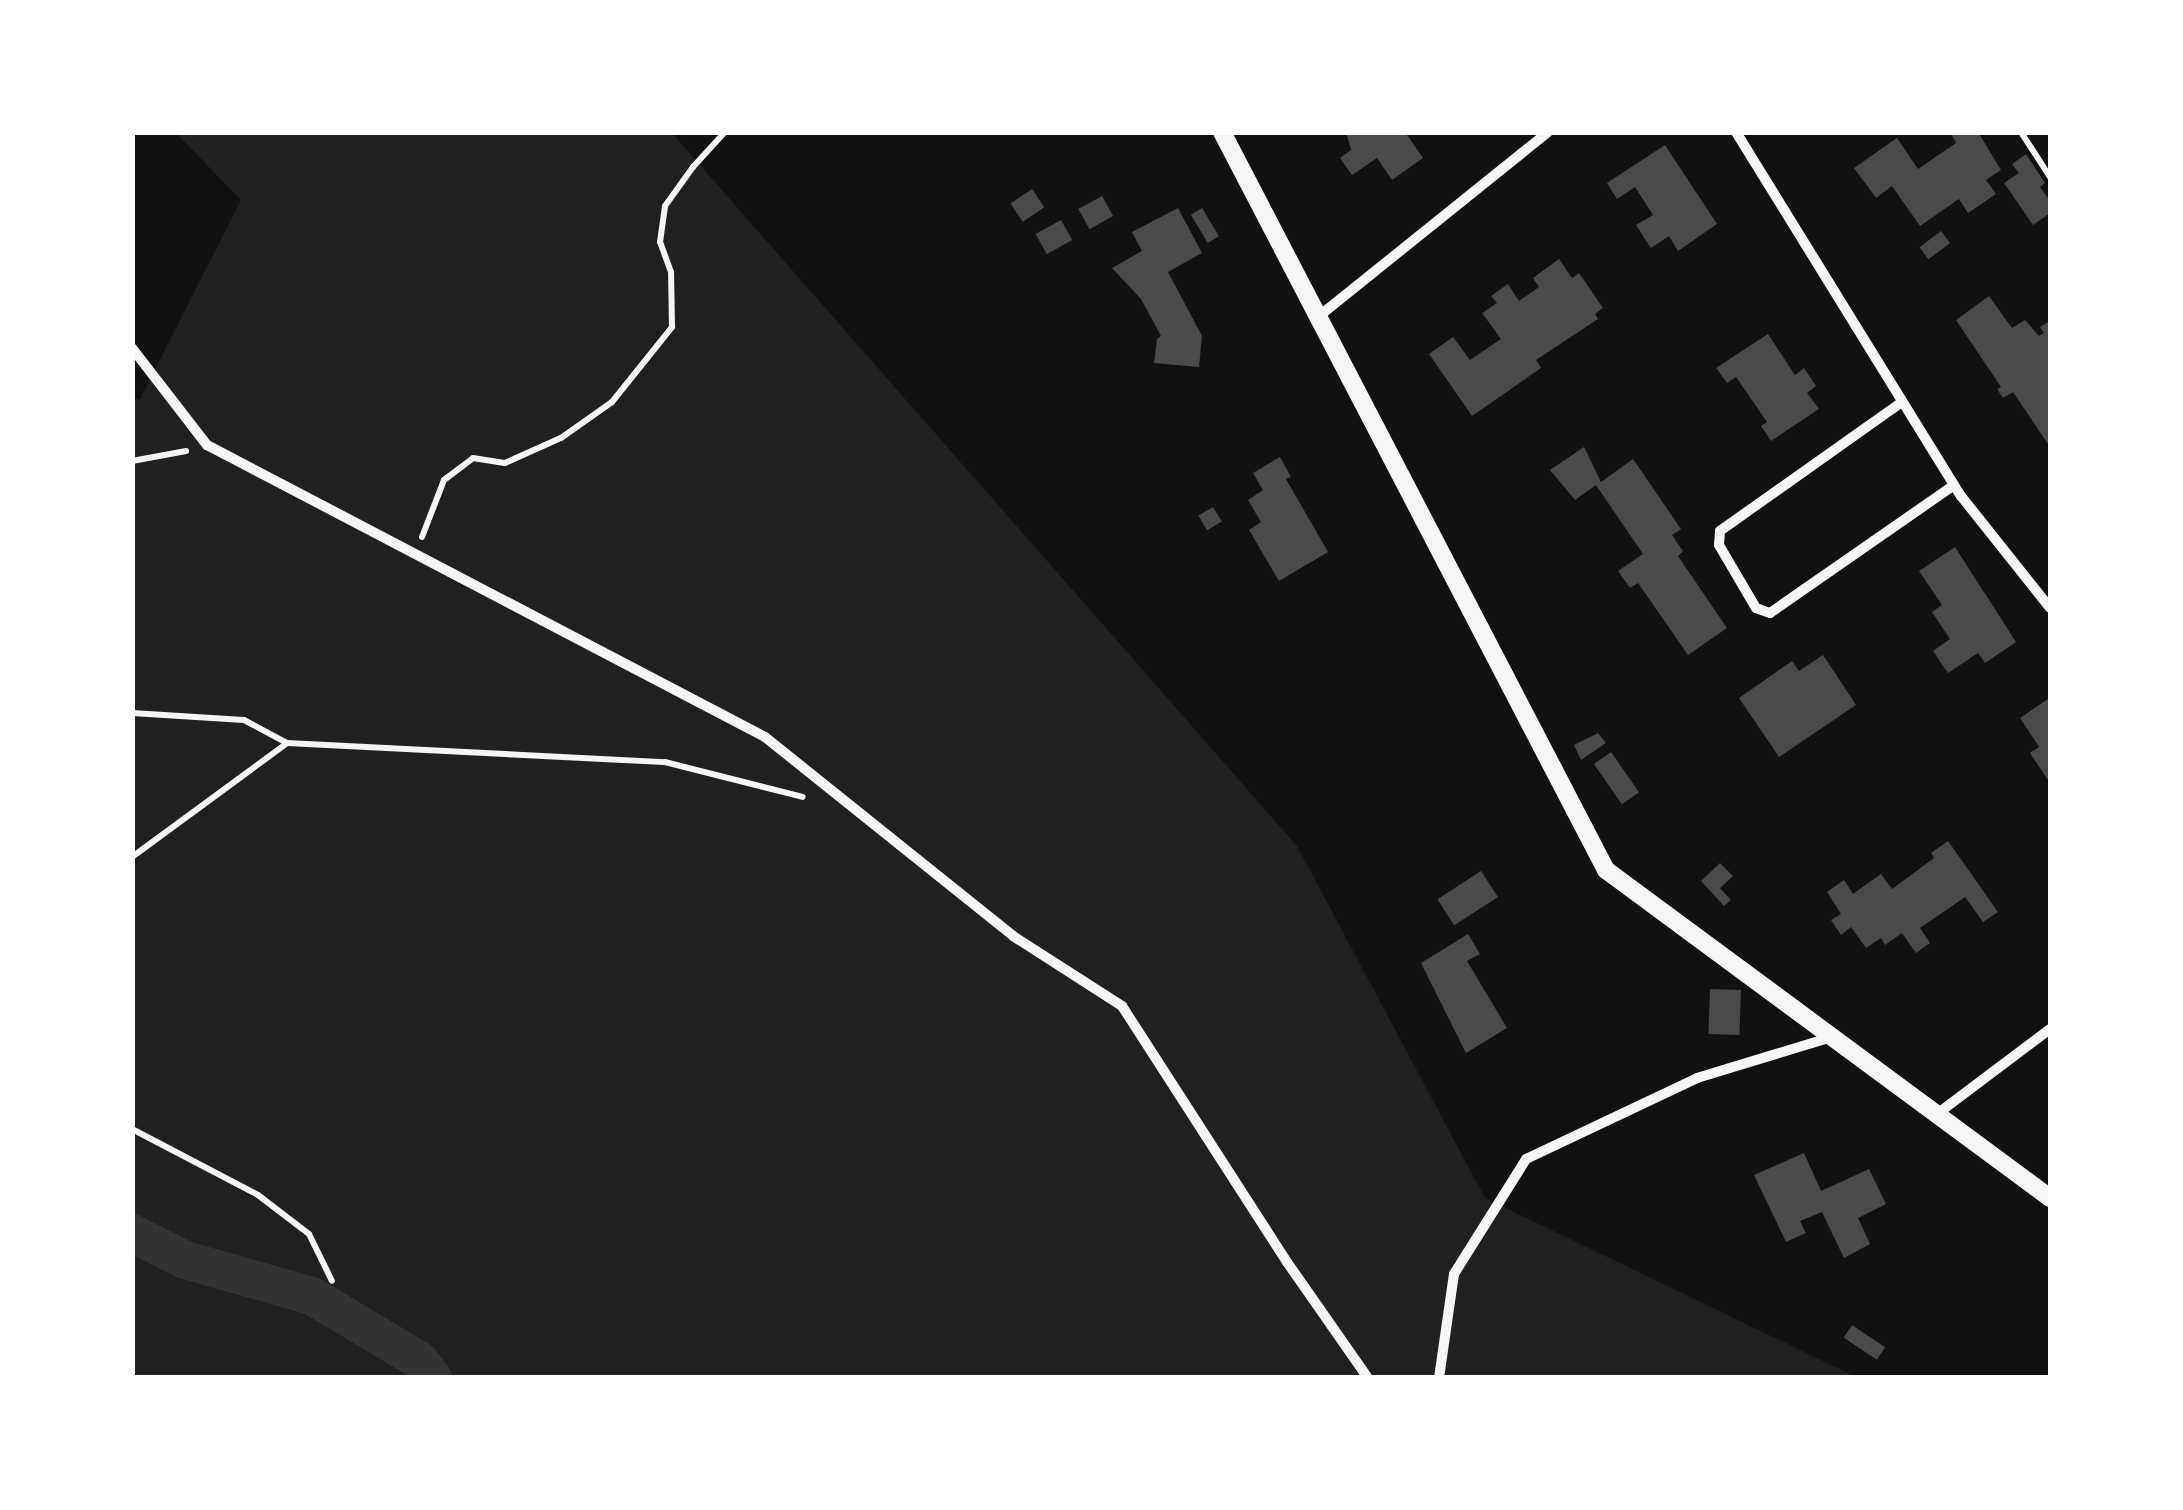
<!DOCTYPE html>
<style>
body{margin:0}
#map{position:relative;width:2183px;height:1510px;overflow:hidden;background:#111;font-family:"PT Sans Narrow",sans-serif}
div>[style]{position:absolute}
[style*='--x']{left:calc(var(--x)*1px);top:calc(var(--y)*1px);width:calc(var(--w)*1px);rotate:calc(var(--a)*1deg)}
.green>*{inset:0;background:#202020}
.canal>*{height:38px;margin:-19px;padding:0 19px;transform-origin:19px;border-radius:19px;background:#333}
.building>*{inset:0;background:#4a4a4a;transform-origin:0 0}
.path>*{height:6px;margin:-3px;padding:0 3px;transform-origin:3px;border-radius:3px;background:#f5f5f5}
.minor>*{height:10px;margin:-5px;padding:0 5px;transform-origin:5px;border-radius:5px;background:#f5f5f5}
.tertiary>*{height:18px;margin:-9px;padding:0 9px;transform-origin:9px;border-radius:9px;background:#f5f5f5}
span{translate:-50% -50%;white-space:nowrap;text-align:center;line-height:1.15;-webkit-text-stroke:8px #fff;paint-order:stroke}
.frame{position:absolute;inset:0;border:135px solid #fff;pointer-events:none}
</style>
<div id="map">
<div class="green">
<div style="clip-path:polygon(175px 132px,672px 133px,1297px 846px,1485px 1198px,1856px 1377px,133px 1378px,133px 398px,140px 399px,241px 200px)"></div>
</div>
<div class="canal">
<div style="--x:132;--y:1233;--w:59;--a:27"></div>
<div style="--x:185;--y:1260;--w:132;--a:15.8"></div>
<div style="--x:312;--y:1296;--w:125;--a:30.9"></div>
<div style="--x:419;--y:1360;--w:23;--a:52"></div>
</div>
<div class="building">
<div style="clip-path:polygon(1346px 132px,1405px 132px,1423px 158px,1392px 180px,1377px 158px,1352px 175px,1340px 158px,1351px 150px)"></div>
<div style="clip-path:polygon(1950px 132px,1978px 132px,2001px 170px,1986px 180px,1996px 194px,1968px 213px,1959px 199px,1920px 226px,1892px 186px,1876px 198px,1854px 168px,1897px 138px,1918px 169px,1956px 143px)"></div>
<div style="clip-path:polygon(1665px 145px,1717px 224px,1678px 251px,1669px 236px,1651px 248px,1636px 225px,1653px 215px,1635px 187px,1617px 199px,1607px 183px)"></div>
<div style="clip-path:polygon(2026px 154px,2045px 183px,2040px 187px,2050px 201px,2050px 213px,2033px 225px,2004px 183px,2019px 173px,2012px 164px)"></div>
<div style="left:1032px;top:189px;width:22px;height:26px;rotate:56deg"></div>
<div style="left:1102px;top:196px;width:23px;height:27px;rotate:61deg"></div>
<div style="clip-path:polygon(1178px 208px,1202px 253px,1168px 272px,1202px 336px,1199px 367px,1154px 363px,1157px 339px,1161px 336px,1141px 299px,1112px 268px,1142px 251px,1132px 232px)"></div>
<div style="left:1202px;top:208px;width:33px;height:13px;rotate:59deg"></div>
<div style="left:1061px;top:220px;width:23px;height:29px;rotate:61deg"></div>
<div style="left:1941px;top:231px;width:15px;height:27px;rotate:53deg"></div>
<div style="clip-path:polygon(1559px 259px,1572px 278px,1579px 273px,1603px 308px,1595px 314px,1598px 319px,1536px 360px,1541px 368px,1472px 416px,1429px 354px,1453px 337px,1470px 360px,1501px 339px,1482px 313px,1497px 303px,1491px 296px,1508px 284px,1519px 301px,1539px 287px,1533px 278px)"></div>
<div style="clip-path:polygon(1989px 296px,2012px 328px,2025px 320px,2039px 336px,2044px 333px,2040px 327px,2048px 322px,2050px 327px,2050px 447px,2013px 392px,2003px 398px,1997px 389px,2001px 387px,1956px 320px)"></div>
<div style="clip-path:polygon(1768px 334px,1795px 375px,1804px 368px,1816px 386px,1807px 393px,1819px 409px,1771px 441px,1761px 426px,1767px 422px,1736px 377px,1727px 383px,1716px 368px)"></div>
<div style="clip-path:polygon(1584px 447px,1601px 482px,1633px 459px,1681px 529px,1672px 535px,1683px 551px,1678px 556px,1727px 628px,1688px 655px,1638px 583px,1630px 588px,1618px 571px,1643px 554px,1596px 485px,1575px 500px,1550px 470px)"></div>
<div style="clip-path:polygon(1280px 457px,1291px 477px,1286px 479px,1328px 552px,1279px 581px,1249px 530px,1261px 522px,1248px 500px,1263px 490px,1253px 473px)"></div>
<div style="left:1213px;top:507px;width:17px;height:17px;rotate:59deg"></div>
<div style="clip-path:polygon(1955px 547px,2016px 642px,1985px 663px,1978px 653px,1948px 673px,1933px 651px,1950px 639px,1932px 612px,1942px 605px,1919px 571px)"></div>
<div style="clip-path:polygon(1823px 655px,1856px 705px,1779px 757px,1739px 698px,1792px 661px,1799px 671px)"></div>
<div style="clip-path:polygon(2048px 699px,2050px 703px,2050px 783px,2030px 753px,2039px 747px,2020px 718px)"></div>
<div style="clip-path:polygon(1598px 733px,1606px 743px,1581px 760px,1574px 745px)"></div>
<div style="left:1611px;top:752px;width:49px;height:21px;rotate:55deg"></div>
<div style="clip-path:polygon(1948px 841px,1998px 912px,1983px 922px,1965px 897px,1920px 928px,1930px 943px,1916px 953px,1902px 933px,1885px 945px,1881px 938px,1866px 948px,1851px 927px,1841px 935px,1831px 920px,1841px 914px,1827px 892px,1844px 880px,1853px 894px,1881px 874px,1892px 889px,1934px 858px,1931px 853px)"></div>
<div style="clip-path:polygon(1720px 863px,1733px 876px,1720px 888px,1731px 900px,1724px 906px,1701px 881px)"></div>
<div style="left:1481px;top:871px;width:31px;height:52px;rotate:57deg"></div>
<div style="clip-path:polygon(1468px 934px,1480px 954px,1467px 961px,1507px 1028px,1466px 1053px,1421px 963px)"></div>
<div style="left:1710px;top:989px;width:31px;height:45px;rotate:2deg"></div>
<div style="clip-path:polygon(1804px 1153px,1821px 1191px,1869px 1169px,1886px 1204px,1858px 1218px,1870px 1244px,1844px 1258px,1822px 1212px,1800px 1221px,1806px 1233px,1786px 1242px,1754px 1175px)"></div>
<div style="left:1852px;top:1325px;width:40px;height:15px;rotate:34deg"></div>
</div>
<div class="path">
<div style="--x:2021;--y:132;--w:54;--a:57.2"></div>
<div style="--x:132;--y:461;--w:55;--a:-10.5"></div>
<div style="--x:422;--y:537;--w:61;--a:-68.9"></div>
<div style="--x:444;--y:480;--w:36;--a:-37"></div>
<div style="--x:473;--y:458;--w:32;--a:9"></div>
<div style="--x:505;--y:463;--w:61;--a:-24.1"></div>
<div style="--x:561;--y:438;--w:62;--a:-35.2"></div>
<div style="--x:612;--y:402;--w:96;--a:-51.3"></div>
<div style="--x:672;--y:327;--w:55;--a:-91"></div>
<div style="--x:671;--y:272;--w:32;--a:-110"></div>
<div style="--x:660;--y:242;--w:36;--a:-82"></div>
<div style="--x:665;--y:206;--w:48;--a:-54.3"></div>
<div style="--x:693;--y:167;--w:47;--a:-47.6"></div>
<div style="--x:132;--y:713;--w:112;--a:3.6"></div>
<div style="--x:244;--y:720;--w:49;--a:28.1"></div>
<div style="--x:132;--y:857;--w:192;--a:-36.3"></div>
<div style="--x:287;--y:743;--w:378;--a:2.9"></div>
<div style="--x:665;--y:762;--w:142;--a:14.2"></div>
<div style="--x:132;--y:1129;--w:142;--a:27.6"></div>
<div style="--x:258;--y:1195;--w:64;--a:37.4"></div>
<div style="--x:309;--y:1234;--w:52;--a:63.9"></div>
</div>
<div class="minor">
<div style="--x:1736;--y:132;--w:428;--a:58.3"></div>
<div style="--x:1961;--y:496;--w:143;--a:51.5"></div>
<div style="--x:1318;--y:317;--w:295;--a:-38.8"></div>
<div style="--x:132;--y:348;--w:123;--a:52.3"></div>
<div style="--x:207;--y:445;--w:630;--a:27.62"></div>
<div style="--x:765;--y:737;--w:318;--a:38.7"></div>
<div style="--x:1013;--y:936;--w:130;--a:32.7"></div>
<div style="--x:1122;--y:1006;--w:305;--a:57.2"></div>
<div style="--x:1287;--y:1262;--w:141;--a:55.1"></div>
<div style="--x:1902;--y:402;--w:223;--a:144.7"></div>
<div style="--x:1720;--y:531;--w:14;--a:94"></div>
<div style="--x:1719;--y:545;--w:73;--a:59.6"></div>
<div style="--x:1756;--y:608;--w:15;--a:20"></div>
<div style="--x:1770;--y:613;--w:224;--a:-34.8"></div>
<div style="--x:1937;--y:1114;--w:141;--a:-37"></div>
<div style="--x:1439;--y:1378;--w:105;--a:-81.8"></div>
<div style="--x:1454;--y:1274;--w:136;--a:-57.9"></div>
<div style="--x:1526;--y:1159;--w:189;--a:-25.3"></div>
<div style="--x:1697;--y:1078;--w:141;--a:-16.9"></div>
</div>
<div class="tertiary">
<div style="--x:1222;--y:132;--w:832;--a:62.51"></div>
<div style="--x:1606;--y:870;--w:552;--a:36.45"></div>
</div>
<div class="frame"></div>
</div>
